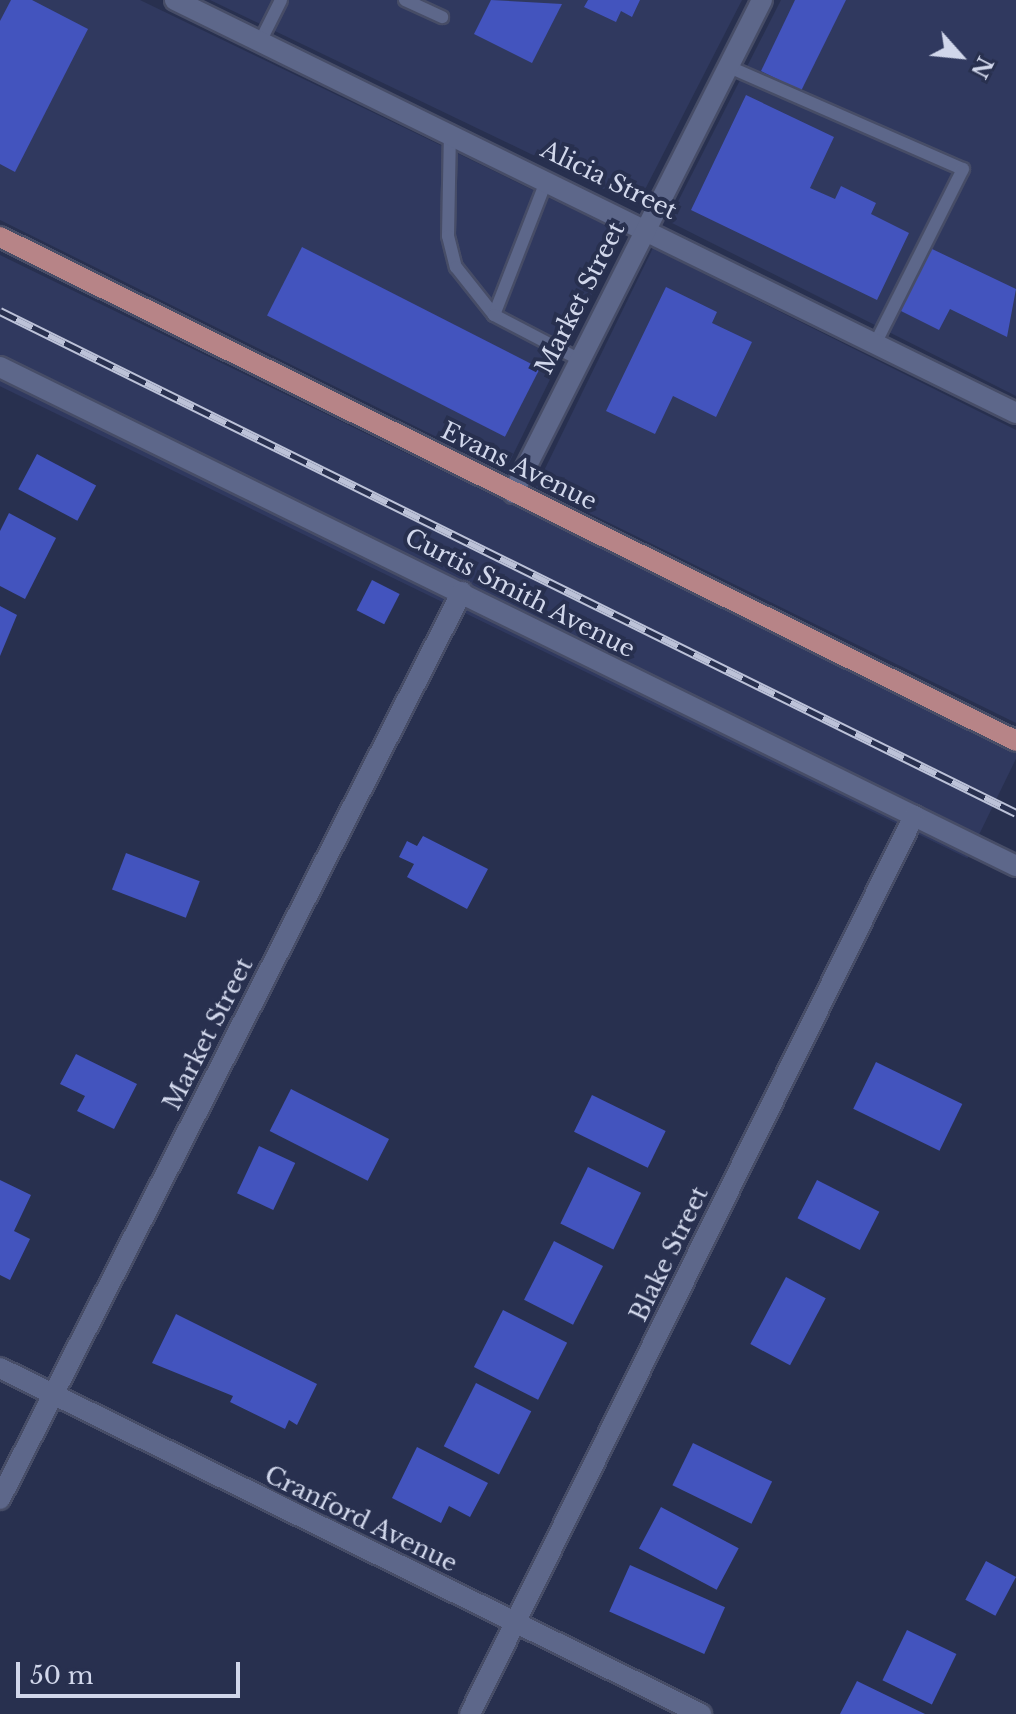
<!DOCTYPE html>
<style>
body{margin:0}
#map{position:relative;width:1016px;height:1714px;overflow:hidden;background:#28304f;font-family:"Libre Baskerville",serif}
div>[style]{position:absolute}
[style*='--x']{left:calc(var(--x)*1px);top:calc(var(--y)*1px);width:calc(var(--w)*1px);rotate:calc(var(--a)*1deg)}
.built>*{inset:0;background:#30395f;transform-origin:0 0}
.building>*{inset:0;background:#4354be;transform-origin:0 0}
.roads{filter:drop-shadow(2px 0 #474d67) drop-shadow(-2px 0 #474d67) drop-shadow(0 2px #474d67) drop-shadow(0 -2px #474d67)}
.lane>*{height:12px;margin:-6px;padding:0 6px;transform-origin:6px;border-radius:6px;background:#5d678a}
.street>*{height:20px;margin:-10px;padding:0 10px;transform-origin:10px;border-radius:10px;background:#5d678a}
.primary>*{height:20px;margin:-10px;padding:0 10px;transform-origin:10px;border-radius:10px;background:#b78487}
.rail>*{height:9px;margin-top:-4.5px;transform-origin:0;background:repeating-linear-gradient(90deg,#28304f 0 18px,#bcc2d8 0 36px);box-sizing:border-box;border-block:2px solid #bcc2d8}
span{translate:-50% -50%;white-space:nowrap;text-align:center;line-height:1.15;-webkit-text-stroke:8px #28304f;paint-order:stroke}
.street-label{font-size:24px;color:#d1d7eb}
.north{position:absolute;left:920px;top:16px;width:80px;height:80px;-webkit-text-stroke:6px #28304f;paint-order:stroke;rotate:117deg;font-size:22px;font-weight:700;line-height:32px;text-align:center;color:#d1d7eb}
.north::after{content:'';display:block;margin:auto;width:28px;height:36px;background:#d1d7eb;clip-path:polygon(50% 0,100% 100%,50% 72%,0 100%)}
.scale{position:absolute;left:16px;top:1662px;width:224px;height:36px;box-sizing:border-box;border:4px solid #d1d7eb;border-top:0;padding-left:10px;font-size:24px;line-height:28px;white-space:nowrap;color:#d1d7eb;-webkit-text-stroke:6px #28304f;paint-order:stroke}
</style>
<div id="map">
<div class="built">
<div style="clip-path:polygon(0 0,140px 0,622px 233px,505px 471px,0 220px)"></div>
<div style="clip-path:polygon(210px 0,742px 0,637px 205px)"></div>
<div style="clip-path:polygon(781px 0,1016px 0,1016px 396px,668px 221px)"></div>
<div style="clip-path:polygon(653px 248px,1016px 430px,1016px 723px,536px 487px)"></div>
<div style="left:0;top:255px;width:1134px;height:118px;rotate:26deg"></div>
</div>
<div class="building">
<div style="clip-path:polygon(11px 0,32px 0,88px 29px,15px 172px,0 164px,0 21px)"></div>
<div style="clip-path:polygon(491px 0,562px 4px,532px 63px,474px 34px)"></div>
<div style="clip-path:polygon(588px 0,640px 0,632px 17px,621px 11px,616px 22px,584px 7px)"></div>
<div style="clip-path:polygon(795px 0,846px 0,801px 91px,761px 71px)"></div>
<div style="clip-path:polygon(746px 95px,834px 137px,810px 188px,835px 199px,841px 186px,876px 203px,871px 214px,909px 233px,877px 300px,691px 210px)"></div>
<div style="left:302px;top:247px;width:267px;height:77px;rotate:27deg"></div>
<div style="clip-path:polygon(930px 248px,1016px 289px,1007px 337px,950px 309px,939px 330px,899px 310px)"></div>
<div style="clip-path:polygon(666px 287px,717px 312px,712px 323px,752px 342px,716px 417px,673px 396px,655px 434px,606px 411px)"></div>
<div style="left:37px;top:454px;width:67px;height:40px;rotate:28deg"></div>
<div style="clip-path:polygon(9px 513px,56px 538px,25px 599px,0 586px,0 531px)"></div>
<div style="left:372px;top:580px;width:31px;height:34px;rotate:27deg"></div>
<div style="clip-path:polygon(0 606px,17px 615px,0 656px)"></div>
<div style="clip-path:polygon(423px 836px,488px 869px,467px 909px,407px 877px,414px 864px,399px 857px,407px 841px,417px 846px)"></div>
<div style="left:126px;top:853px;width:79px;height:39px;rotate:21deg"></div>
<div style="clip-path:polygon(76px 1054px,137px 1084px,114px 1129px,77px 1111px,85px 1096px,60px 1084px)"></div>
<div style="left:876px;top:1062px;width:96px;height:52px;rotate:26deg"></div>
<div style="left:291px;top:1089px;width:110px;height:47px;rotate:27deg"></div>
<div style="left:592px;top:1095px;width:82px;height:41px;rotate:26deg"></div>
<div style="left:259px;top:1146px;width:40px;height:52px;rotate:25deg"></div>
<div style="left:588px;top:1167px;width:59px;height:63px;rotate:26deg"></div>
<div style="clip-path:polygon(0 1180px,31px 1195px,14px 1231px,30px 1239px,10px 1280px,0 1275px)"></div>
<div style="left:817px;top:1180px;width:70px;height:43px;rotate:27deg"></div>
<div style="left:554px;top:1241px;width:55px;height:66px;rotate:27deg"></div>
<div style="left:786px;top:1277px;width:45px;height:76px;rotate:28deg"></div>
<div style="left:503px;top:1310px;width:72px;height:64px;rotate:27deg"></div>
<div style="clip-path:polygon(176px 1314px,317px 1384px,297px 1425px,289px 1420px,285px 1429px,230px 1402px,233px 1396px,152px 1363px)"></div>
<div style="left:476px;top:1383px;width:62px;height:71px;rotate:27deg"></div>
<div style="left:693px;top:1443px;width:88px;height:47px;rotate:26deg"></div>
<div style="clip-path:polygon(417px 1447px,488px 1483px,470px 1517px,449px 1506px,441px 1523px,392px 1498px)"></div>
<div style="left:661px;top:1507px;width:88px;height:47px;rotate:28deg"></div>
<div style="left:986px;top:1561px;width:34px;height:44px;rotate:28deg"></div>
<div style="left:630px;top:1565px;width:104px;height:51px;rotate:24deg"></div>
<div style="left:907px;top:1630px;width:55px;height:56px;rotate:26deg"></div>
<div style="clip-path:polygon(857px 1681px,925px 1714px,840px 1714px)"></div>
</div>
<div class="roads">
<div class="lane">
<div style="--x:405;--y:0;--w:41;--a:24.7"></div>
<div style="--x:260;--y:42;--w:47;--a:-63.4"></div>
<div style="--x:729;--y:67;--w:255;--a:23.6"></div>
<div style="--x:963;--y:169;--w:196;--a:116.7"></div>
<div style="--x:450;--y:131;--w:105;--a:91.1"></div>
<div style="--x:448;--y:236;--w:32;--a:76"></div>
<div style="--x:456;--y:267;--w:61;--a:51.6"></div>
<div style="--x:547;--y:179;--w:146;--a:111.3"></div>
<div style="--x:494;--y:315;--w:95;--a:27.6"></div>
</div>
<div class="street">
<div style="--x:175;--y:0;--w:937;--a:26.15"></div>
<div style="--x:0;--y:367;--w:1132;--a:26.16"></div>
<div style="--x:513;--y:493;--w:552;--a:-63.2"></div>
<div style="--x:0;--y:1368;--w:782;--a:26.27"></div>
<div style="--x:0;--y:1499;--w:1018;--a:-63.01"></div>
<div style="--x:470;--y:1714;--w:1002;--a:-63.69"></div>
</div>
<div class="primary">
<div style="--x:0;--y:237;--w:1134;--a:26.38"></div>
</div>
</div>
<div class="rail">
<div style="--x:0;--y:311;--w:1133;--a:26.29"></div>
</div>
<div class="street-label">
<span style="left:609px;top:180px;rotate:26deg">Alicia Street</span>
<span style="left:580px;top:298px;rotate:-63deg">Market Street</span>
<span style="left:519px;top:466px;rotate:26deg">Evans Avenue</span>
<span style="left:520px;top:593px;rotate:27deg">Curtis Smith Avenue</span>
<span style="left:208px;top:1034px;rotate:-63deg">Market Street</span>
<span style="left:669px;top:1254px;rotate:-64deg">Blake Street</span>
<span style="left:361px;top:1519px;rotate:26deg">Cranford Avenue</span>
</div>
<div class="north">N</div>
<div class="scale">50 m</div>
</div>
